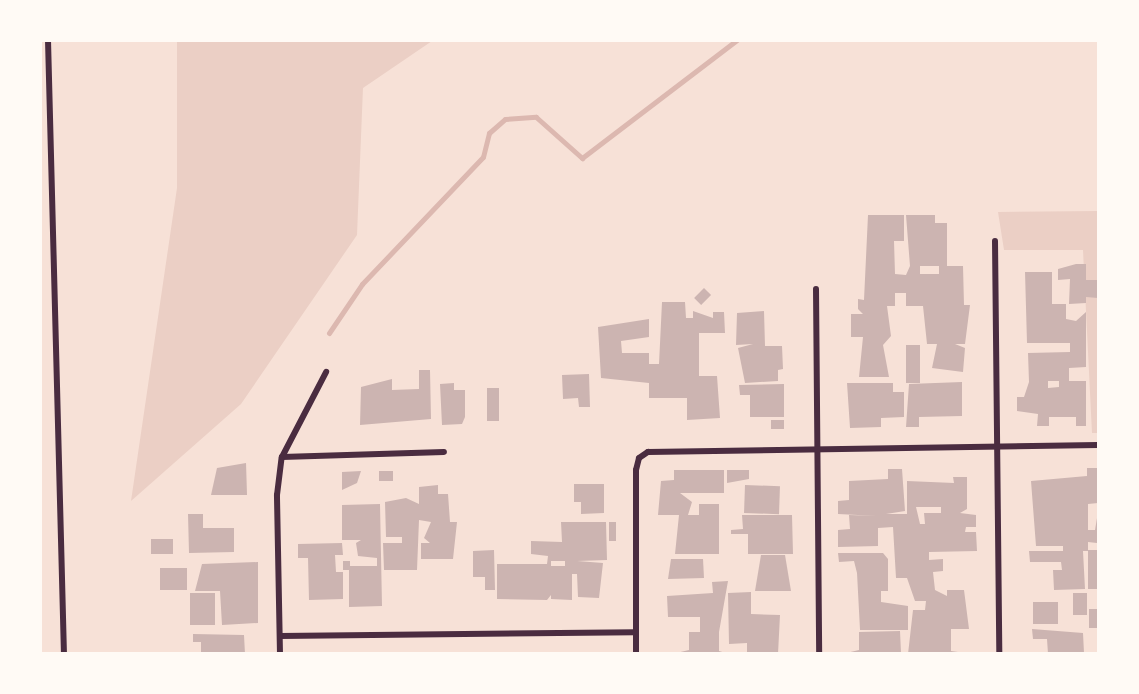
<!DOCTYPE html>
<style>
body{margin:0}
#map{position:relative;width:1139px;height:694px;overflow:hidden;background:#f7e1d7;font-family:Lato,sans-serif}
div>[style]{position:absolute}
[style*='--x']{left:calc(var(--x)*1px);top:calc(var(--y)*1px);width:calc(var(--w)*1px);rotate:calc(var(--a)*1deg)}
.green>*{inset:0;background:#ebcfc5}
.stream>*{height:5px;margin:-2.5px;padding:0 2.5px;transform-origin:2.5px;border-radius:2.5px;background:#dcb8b0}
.building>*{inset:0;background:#ccb4b1;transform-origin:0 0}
.minor>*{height:6px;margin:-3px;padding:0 3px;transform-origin:3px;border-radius:3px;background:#4a2c40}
span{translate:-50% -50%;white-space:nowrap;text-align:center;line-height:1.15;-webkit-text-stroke:4.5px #fffaf5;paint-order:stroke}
.frame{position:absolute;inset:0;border:42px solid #fffaf5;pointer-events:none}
</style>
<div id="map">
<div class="green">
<div style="clip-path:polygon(177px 41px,432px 41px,363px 88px,357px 235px,241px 404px,131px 501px,177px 188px)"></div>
<div style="clip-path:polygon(1098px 211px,1098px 433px,1092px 433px,1083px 250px,1004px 250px,998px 212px)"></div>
</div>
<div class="stream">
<div style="--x:329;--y:333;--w:59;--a:-56"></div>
<div style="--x:362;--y:284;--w:175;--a:-46.4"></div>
<div style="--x:483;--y:157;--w:25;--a:-76"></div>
<div style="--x:489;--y:133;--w:21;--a:-41"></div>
<div style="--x:505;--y:119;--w:31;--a:-4"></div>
<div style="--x:536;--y:117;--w:62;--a:41.7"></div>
<div style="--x:582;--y:158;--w:195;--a:-37.3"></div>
</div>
<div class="building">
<div style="clip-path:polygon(evenodd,868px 215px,904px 215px,904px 241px,894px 241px,895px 274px,906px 275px,910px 266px,906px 215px,935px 215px,935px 223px,947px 223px,947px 266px,963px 266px,964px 305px,970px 305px,965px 344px,955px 344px,965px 348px,963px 372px,932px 368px,937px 344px,927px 344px,923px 306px,906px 306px,906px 293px,895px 293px,895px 306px,887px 306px,891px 336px,883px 345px,889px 377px,859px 377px,863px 337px,851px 337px,851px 314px,863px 314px,858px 309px,858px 299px,864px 300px,868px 215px,920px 266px,939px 266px,939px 274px,920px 274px,920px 266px)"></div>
<div style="clip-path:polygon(1076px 264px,1086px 264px,1086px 280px,1098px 280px,1098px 298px,1086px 297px,1086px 303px,1069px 304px,1070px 279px,1058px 280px,1058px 269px)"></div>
<div style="clip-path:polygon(evenodd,1025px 272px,1052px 272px,1052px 304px,1066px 304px,1066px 319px,1076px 321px,1086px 312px,1086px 367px,1069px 368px,1069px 381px,1086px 381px,1086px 426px,1076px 426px,1076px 417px,1049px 417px,1049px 426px,1037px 426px,1038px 414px,1017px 411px,1017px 397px,1024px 397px,1029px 382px,1028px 353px,1070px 352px,1070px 343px,1027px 343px,1025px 272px,1048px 381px,1059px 381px,1059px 387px,1048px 388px,1048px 381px)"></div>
<div style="left:704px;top:288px;width:10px;height:14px;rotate:45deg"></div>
<div style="clip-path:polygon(662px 302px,685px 302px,686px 318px,693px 318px,693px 311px,713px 318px,713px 312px,724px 312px,725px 333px,699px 333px,699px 376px,717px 376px,720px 418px,687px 420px,687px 398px,649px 398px,649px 383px,601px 378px,598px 327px,649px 319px,649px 337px,621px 341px,622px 353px,649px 353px,649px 364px,659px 364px)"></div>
<div style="clip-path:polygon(764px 311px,765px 346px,782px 346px,783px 369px,778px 370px,778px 381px,745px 383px,738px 348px,753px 344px,736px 345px,737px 313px)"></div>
<div style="left:906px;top:345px;width:14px;height:38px"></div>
<div style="clip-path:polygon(419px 370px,430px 370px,431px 419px,360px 425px,361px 387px,392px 379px,392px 390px,419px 389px)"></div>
<div style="clip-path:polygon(589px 374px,590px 407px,579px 407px,578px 398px,563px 399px,562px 375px)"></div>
<div style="clip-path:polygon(962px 382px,962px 416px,919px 417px,919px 427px,906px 427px,909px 384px)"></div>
<div style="clip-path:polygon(454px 383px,454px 390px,465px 390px,465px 417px,462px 424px,442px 425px,440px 384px)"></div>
<div style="clip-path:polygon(847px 383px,893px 383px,893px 392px,904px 392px,904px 417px,881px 418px,881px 427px,850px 428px)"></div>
<div style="clip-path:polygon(784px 384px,784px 417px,750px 417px,750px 395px,740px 395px,739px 385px)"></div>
<div style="left:487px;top:388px;width:12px;height:33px"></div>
<div style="left:771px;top:420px;width:13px;height:9px"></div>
<div style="clip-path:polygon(246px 463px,247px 495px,211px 495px,217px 468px)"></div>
<div style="clip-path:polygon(1087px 468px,1098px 468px,1098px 503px,1088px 504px,1088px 530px,1095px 530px,1098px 512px,1098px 532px,1097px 543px,1088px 542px,1088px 551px,1083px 551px,1085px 589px,1054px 590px,1053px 570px,1062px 570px,1061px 562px,1030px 562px,1029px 551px,1063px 551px,1063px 546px,1036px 546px,1031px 481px,1087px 476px)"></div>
<div style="clip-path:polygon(evenodd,888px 469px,902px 469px,905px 511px,886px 514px,907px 514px,907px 481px,954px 483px,953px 477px,967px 477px,967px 509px,960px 513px,976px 515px,976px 527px,966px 527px,965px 532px,976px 532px,977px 551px,929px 552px,929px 560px,943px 559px,943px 571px,933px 572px,935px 590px,947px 596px,947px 590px,964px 590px,969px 629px,951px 629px,951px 651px,972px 654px,908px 654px,913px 610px,925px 610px,926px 601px,915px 601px,907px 578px,896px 578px,893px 527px,878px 528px,878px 546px,838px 547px,838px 530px,850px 529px,849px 515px,878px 516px,838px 514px,838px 501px,849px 500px,849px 481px,888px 479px,888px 469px,916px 507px,941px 507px,941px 513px,924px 513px,925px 524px,920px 524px,916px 507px)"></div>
<div style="clip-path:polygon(674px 470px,724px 470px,724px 493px,680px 493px,692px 502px,688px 515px,699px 515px,699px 504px,719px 504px,719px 554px,675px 554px,679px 515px,658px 515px,661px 481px,674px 480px)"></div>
<div style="clip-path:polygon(727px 470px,749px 470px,749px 479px,727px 483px)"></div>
<div style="clip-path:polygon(361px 471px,357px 483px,342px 490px,342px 472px)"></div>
<div style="left:379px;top:471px;width:14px;height:10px"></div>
<div style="clip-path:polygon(574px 484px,604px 484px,604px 513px,581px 514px,581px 502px,574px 502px)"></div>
<div style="clip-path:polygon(438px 485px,438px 494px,448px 494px,450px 522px,457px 522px,453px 559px,421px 559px,421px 543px,430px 543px,424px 538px,431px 522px,419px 520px,417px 570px,384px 570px,383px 543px,402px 543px,402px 537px,386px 537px,385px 502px,406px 498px,419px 504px,419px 487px)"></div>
<div style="left:745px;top:485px;width:35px;height:28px;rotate:2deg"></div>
<div style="clip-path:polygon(380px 504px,382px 606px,349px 607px,349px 570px,343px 570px,343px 561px,350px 561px,350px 566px,377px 566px,377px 558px,358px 556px,356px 543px,361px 540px,342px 540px,342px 505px)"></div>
<div style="clip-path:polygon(188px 514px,203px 514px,203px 528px,234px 528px,234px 552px,189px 553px)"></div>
<div style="clip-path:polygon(742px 515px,792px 515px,793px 554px,748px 554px,748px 534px,731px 534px,731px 530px,743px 529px)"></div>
<div style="clip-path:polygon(evenodd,561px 522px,606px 522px,607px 560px,577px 561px,603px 563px,599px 598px,578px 597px,577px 574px,572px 574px,572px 600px,551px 599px,551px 595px,547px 600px,497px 599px,497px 564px,547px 564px,548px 556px,531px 554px,531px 541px,562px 542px,561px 522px,551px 561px,565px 561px,565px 566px,551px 566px,551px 561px)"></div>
<div style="left:609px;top:522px;width:7px;height:19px"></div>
<div style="left:151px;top:539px;width:22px;height:15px"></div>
<div style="clip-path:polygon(342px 543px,343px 555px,335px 555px,336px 572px,343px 572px,343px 599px,309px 600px,308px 558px,298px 558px,298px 544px)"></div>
<div style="clip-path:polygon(494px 550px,495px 590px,485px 590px,485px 577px,473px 577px,473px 551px)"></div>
<div style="left:1098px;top:550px;width:39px;height:10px;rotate:90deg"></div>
<div style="clip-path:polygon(838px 553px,883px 553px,888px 559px,888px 591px,881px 591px,881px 602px,908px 606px,908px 630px,860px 630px,857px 573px,854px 561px,839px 562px)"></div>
<div style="clip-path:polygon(761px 555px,785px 555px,791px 591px,755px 591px)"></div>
<div style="clip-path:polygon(671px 559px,703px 559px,704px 578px,668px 579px)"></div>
<div style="clip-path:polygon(258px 562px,258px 623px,222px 625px,220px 591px,195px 591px,202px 564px)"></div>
<div style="left:187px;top:568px;width:22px;height:27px;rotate:90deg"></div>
<div style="clip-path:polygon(728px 581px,719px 632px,719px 651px,729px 654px,672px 654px,689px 650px,689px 632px,700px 632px,700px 617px,668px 617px,667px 596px,713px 593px,712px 582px)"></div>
<div style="clip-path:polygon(751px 592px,751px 614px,780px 615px,778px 654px,747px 654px,747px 643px,729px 644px,728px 593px)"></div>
<div style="left:190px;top:593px;width:25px;height:32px"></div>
<div style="left:1073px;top:593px;width:14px;height:22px"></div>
<div style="left:1033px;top:602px;width:25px;height:22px"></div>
<div style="left:1089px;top:609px;width:9px;height:19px"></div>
<div style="clip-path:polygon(1032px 629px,1083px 633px,1084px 653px,1048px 654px,1047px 639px,1033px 639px)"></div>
<div style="clip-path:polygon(900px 631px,901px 653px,842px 654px,859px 650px,859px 632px)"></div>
<div style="clip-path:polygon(193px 634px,244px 635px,245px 654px,201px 654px,201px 642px,193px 642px)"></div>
</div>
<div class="minor">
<div style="--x:48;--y:40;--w:614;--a:88.51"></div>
<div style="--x:995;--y:241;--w:413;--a:89.4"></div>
<div style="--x:816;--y:289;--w:365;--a:89.5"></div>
<div style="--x:282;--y:457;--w:162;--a:-1.8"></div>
<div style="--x:280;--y:636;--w:355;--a:-0.6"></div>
<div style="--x:280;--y:654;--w:159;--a:-91.1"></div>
<div style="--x:277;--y:495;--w:38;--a:-83"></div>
<div style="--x:282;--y:457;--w:96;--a:-62.6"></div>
<div style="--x:636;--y:654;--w:184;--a:-90"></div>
<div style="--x:636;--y:470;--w:12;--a:-76"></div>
<div style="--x:639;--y:458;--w:11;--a:-34"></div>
<div style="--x:648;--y:452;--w:450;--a:-0.9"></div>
</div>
<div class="frame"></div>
</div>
